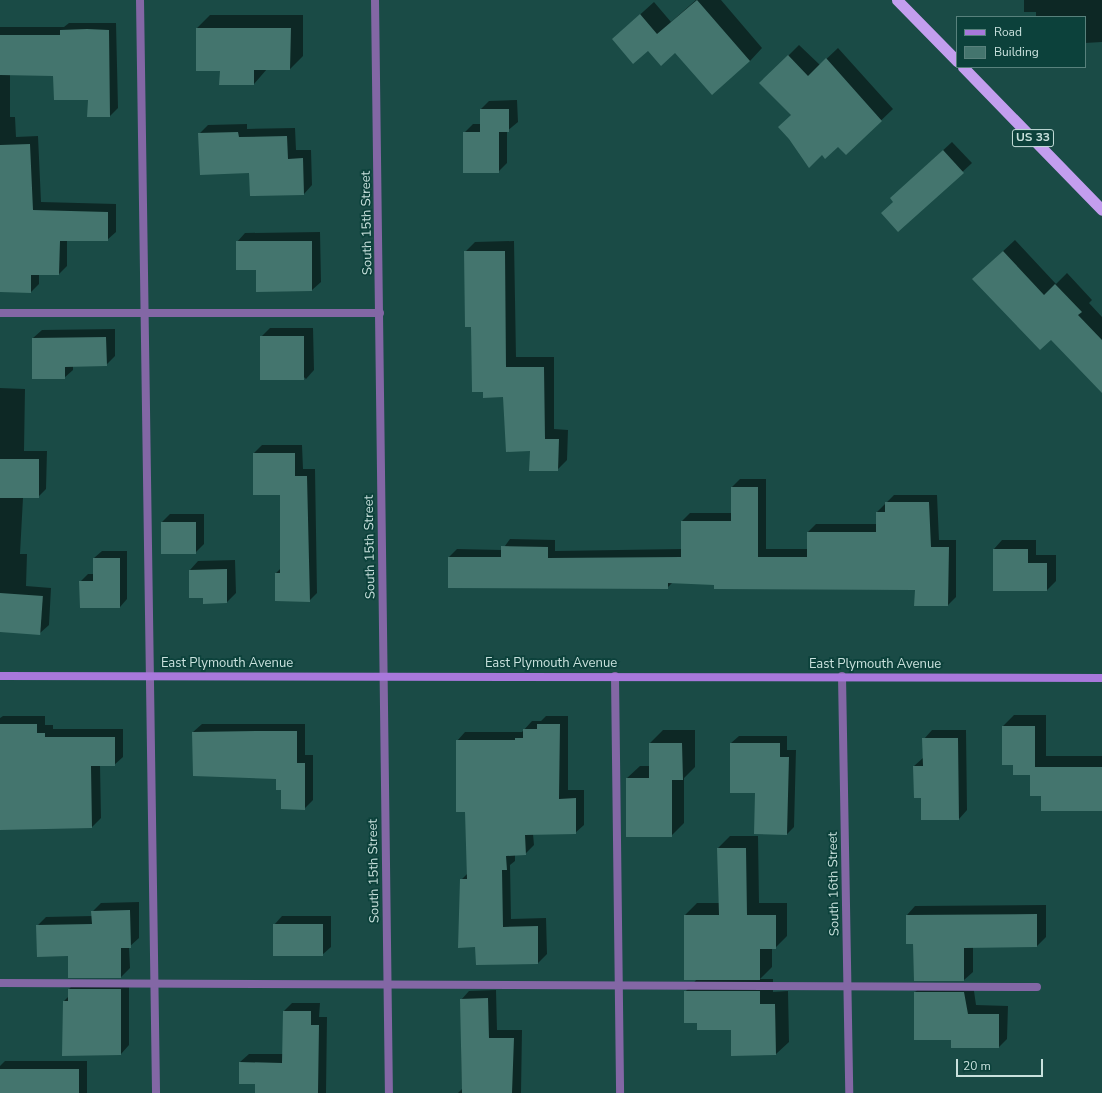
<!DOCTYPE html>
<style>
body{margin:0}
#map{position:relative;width:1102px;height:1093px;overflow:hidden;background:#1a4b46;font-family:"Nunito Sans",sans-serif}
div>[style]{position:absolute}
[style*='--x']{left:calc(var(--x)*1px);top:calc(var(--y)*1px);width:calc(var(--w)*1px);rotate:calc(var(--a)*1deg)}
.shadow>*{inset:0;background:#0007}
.building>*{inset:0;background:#44756e;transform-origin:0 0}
.service>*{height:8px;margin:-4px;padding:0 4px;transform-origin:4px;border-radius:4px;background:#8367a5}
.minor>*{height:8px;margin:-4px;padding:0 4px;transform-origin:4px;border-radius:4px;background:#8367a5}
.secondary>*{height:8px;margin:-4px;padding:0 4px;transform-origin:4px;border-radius:4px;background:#a878db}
.trunk>*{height:11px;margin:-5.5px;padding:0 5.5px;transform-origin:5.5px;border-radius:5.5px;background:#c39eee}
span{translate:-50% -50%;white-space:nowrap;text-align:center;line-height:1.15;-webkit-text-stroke:3.5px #0c413b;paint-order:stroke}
.shield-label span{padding:1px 3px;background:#0c413b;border:1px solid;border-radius:3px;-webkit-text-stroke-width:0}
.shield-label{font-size:12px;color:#c9e1dd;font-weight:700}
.street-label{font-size:13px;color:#c9e1dd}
.legend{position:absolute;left:956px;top:16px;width:130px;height:52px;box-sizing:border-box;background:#0c413b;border:1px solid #58817c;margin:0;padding:5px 7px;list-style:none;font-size:12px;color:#c9e1dd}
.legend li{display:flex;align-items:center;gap:8px;height:20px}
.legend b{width:20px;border:1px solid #58817c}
.scale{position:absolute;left:956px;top:1059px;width:87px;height:18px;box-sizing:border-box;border:2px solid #c9e1dd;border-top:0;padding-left:5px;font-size:12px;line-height:14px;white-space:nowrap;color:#c9e1dd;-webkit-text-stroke:3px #0c413b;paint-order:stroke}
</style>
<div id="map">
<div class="shadow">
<div style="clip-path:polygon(696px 0,721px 0,762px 48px,750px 61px,648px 49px,613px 39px,654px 2px,671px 22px)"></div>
<div style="clip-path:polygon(1024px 0,1102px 0,1102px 42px,1085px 43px,1085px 17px,1036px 17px,1036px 12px,1024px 12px)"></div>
<div style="clip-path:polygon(210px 15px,303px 15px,303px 56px,290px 69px,267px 69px,254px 84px,220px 84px,221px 70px,197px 28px)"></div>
<div style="clip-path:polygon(69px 23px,116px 23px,118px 108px,110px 116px,54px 75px,10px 74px,10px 117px,15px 117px,16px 137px,38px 136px,41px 202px,116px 204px,116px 232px,107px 240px,67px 240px,67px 266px,59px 274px,39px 274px,39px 284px,31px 292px,0 291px,0 27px,64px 27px)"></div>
<div style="clip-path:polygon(799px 45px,820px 65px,838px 48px,893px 109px,846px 154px,838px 145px,792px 115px,761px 83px)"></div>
<div style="clip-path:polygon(517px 100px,518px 122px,507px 131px,507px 163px,499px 171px,464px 133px,473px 124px,481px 124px,481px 109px,489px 101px)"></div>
<div style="clip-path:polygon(247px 124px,247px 129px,295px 128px,296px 150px,311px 150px,312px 185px,304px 194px,199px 134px,208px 125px)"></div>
<div style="clip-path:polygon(952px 142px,972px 163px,898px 231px,894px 202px,900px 190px)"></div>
<div style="clip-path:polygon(320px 232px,321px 282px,312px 290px,257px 291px,257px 269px,237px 242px,245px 233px)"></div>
<div style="clip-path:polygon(1015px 240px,1056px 284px,1067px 273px,1092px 300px,1089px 303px,1102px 317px,1102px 392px,985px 268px)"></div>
<div style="clip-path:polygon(514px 241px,516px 357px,554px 357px,554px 429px,568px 430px,567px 460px,557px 470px,531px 450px,472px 326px,465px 252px,475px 242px)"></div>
<div style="clip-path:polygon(270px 328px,313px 328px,314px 370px,306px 379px,261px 337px)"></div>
<div style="clip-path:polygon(115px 329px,115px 356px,106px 365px,73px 365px,73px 370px,64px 378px,33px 338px,42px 330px)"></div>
<div style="clip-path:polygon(0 388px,25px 389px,24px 451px,47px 451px,46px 489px,37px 498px,23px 498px,20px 554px,27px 554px,26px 586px,51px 588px,49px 625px,40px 633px,0 631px)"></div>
<div style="clip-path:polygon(262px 445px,302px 445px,303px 469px,315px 469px,317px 593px,309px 601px,276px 600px,276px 573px,281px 568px,281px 494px,254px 453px)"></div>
<div style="clip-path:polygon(740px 479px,766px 479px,766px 549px,808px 549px,808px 532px,816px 524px,877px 524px,877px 512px,894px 495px,937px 495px,939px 540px,956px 540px,956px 597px,948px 605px,916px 589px,673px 582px,667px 588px,449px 587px,449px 557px,457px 549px,502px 550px,510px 539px,555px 540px,555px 551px,682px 549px,682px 521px,690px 513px,732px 513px,732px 487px)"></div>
<div style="clip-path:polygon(170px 514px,204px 514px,204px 544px,195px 553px,162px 522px)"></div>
<div style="clip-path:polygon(1002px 540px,1036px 540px,1036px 555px,1056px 555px,1056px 581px,1047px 590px,994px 549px)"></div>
<div style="clip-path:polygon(102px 551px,127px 551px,127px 599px,120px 607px,80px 582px,88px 574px,94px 574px,94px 558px)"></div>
<div style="clip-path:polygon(235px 560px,236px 593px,227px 602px,204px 603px,204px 597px,190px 570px,198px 561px)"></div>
<div style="clip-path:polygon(1014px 715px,1046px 715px,1046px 756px,1102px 756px,1102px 810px,1042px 795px,1031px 774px,1014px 764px,1003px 726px)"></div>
<div style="clip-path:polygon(3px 716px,45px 716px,45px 725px,53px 725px,53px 729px,123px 729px,123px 757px,114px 765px,100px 765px,101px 818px,92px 827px,0 829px,0 718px)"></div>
<div style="clip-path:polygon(546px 716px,568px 716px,568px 790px,584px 790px,584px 825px,575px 833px,533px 834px,534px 845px,525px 854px,515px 854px,515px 861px,510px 865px,511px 919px,546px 918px,547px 954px,538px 963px,476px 946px,461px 880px,468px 873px,466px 811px,457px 741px,465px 732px,522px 732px,532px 721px,541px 721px)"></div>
<div style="clip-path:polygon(202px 724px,305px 724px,305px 755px,313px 755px,313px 800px,304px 809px,282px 789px,277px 778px,193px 732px)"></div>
<div style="clip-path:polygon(663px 730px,695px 730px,695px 767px,684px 778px,684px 823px,671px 836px,627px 778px,640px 766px,650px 766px,650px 743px)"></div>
<div style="clip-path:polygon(932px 730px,966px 730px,967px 810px,959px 819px,922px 797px,914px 766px,923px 758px,924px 739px)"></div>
<div style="clip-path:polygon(739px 736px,787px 736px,787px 750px,796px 750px,794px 827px,787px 834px,756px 792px,731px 743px)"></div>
<div style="clip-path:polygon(730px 836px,758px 836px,759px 903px,787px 903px,787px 936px,775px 948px,772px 948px,772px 967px,760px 979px,773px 979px,773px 992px,788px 991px,789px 1042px,776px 1054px,732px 1029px,698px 1022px,685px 992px,697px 979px,685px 915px,697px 903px,719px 903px,718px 848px)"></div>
<div style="clip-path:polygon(139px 902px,139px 938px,129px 947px,130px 968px,121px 977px,69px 955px,37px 926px,46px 917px,92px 916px,92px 912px,101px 903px)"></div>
<div style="clip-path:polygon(1046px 905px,1046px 937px,1037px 946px,973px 947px,973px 972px,964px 980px,915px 980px,914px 943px,907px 915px,915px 906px)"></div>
<div style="clip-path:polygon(282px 916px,331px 916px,331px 947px,322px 955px,274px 925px)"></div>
<div style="clip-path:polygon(77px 981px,129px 981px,129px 1045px,121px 1054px,64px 1001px,69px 996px,69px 989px)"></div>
<div style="clip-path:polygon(924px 984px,973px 984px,976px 1005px,1008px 1006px,1007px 1039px,999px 1047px,952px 1039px,915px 992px)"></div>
<div style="clip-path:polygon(496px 990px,497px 1030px,522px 1030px,521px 1093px,458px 1093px,462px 1089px,461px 1000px,469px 991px)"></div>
<div style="clip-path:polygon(292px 1003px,320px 1003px,319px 1017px,327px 1017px,326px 1093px,256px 1093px,256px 1083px,240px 1062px,249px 1054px,283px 1054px,284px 1011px)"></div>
<div style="clip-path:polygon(5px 1061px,87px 1061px,87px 1093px,0 1093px,0 1066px)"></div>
</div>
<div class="building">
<div style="clip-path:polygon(697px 0,750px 61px,712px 95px,675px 53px,661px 66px,648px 51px,633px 64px,612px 39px,640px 14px,657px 34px)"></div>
<div style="clip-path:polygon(196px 28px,291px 28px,290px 70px,254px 70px,254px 85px,219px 85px,220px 71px,196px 71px)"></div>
<div style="clip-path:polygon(87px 29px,109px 30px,110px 117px,87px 117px,88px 100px,54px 100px,53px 76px,0 75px,0 35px,60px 35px,60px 30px)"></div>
<div style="clip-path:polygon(788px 55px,808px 76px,826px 58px,882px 121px,846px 155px,838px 147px,825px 159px,822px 155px,809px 168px,789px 139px,778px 127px,791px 115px,759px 83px)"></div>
<div style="left:480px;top:109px;width:29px;height:23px"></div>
<div style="clip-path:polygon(238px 132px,239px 137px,287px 136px,288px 159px,303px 158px,304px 195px,250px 196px,249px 173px,200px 175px,198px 133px)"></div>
<div style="left:463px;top:132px;width:36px;height:41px"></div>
<div style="clip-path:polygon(30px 144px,33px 210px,108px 212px,108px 241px,60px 241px,59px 275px,31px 275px,31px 293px,0 292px,0 145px)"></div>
<div style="clip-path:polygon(943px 150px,964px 173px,898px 232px,881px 213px,893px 202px,890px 198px)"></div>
<div style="clip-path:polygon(236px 241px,312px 241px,312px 291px,256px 292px,256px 270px,236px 270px)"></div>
<div style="clip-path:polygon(464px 251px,505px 251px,506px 367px,544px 367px,545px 439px,559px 439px,558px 471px,529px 471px,530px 451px,506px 452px,503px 397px,483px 398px,483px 392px,472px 392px,471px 327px,465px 327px)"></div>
<div style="clip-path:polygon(1003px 251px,1044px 295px,1055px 284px,1082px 312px,1078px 315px,1102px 340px,1102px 393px,1051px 340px,1040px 350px,972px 279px)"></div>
<div style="left:260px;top:336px;width:44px;height:44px"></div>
<div style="clip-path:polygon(106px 337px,107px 366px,65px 367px,65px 379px,32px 379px,32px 338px)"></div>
<div style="clip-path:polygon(253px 453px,295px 453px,295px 476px,307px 476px,310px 602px,275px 601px,275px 573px,280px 573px,280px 495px,253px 495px)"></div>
<div style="left:0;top:459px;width:39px;height:39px"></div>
<div style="clip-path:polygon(731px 487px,758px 487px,758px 557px,807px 557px,807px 532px,876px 532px,876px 512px,885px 512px,885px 502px,929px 502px,931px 547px,949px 547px,948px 606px,914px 606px,915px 590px,714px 589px,714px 585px,668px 583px,668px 589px,448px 588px,448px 557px,501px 557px,501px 546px,548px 547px,548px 558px,681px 557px,681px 521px,731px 521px)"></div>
<div style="left:161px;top:522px;width:35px;height:32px"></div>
<div style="clip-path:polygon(993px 549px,1028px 549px,1028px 563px,1047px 563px,1047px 591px,993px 591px)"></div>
<div style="clip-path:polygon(93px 558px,120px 558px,120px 608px,80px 608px,79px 581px,93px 581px)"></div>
<div style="clip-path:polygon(227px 569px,227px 603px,203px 604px,203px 598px,189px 598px,189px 570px)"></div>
<div style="left:0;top:593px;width:43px;height:39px;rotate:4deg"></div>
<div style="clip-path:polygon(0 724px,37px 724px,37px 733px,45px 733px,45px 737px,115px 737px,115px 766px,91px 766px,92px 828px,0 830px)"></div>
<div style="clip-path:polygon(537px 724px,560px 724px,559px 799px,576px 798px,576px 834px,525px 835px,526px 855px,506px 856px,507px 870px,502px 870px,503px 927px,538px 926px,538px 964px,476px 965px,475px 947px,458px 948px,460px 879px,467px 879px,465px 812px,456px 812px,456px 740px,515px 740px,515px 738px,523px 738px,523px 729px,537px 729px)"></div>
<div style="clip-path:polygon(1002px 726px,1035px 726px,1035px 767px,1102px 767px,1102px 811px,1041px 811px,1041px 796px,1030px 796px,1030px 775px,1013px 775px,1013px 765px,1002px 765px)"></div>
<div style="clip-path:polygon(261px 731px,297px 731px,297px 763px,305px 763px,305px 810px,281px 809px,281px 790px,276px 790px,276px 779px,193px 776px,192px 732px)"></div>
<div style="clip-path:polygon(922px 738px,958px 738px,959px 820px,921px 820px,921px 798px,914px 798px,913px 766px,923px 766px)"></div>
<div style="clip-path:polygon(649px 743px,682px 743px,683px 780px,672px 780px,672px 837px,626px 837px,626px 778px,649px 778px)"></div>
<div style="clip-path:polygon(730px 743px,780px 743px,780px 757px,789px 757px,787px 835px,754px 834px,755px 793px,730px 793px)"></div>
<div style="clip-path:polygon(717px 848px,746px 848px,747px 915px,776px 915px,776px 949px,760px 949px,760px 980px,684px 980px,684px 915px,719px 915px)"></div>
<div style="clip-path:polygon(130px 910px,131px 948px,121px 948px,121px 978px,68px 978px,68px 956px,37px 957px,36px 925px,92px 924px,91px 911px)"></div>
<div style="clip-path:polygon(1037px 914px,1037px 947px,964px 948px,964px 981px,914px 981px,913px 944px,906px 944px,906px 915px)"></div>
<div style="left:273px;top:924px;width:50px;height:32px"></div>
<div style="clip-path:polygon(68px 989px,121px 989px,121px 1055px,62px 1056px,63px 1001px,68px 1001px)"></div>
<div style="clip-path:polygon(684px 991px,760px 991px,760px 1004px,775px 1004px,776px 1055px,731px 1056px,731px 1030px,697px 1030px,697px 1023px,684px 1023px)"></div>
<div style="clip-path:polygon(914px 992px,964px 992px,968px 1014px,999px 1014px,999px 1048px,951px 1048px,951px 1040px,914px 1040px)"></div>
<div style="clip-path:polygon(488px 998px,489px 1038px,514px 1038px,512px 1093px,462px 1093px,460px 999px)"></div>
<div style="clip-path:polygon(283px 1011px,311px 1011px,311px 1025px,319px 1025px,318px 1093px,255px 1093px,255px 1084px,239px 1084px,239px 1062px,282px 1063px)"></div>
<div style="left:0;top:1069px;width:79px;height:24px"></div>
</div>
<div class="service">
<div style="--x:140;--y:0;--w:1093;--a:89.16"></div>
<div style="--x:0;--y:313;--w:380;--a:0"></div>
<div style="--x:615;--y:676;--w:417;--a:89.3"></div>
<div style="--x:0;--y:983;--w:1037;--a:0.22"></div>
</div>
<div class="minor">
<div style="--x:375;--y:0;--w:1093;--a:89.27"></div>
<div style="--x:842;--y:676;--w:417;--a:89"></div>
</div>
<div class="secondary">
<div style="--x:0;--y:676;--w:1102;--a:0.1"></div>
</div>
<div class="trunk">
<div style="--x:897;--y:0;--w:86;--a:45.5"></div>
<div style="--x:963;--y:67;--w:199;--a:45.8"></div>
</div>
<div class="shield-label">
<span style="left:1033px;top:138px">US 33</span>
</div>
<div class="street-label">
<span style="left:367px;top:223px;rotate:-91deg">South 15th Street</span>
<span style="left:370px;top:547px;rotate:-91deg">South 15th Street</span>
<span style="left:227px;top:663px">East Plymouth Avenue</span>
<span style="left:551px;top:663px">East Plymouth Avenue</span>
<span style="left:875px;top:664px">East Plymouth Avenue</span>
<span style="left:374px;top:871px;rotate:-91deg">South 15th Street</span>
<span style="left:834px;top:884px;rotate:-91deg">South 16th Street</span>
</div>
<ul class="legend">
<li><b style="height:5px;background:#a878db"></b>Road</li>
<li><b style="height:11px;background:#44756e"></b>Building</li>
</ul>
<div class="scale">20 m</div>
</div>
